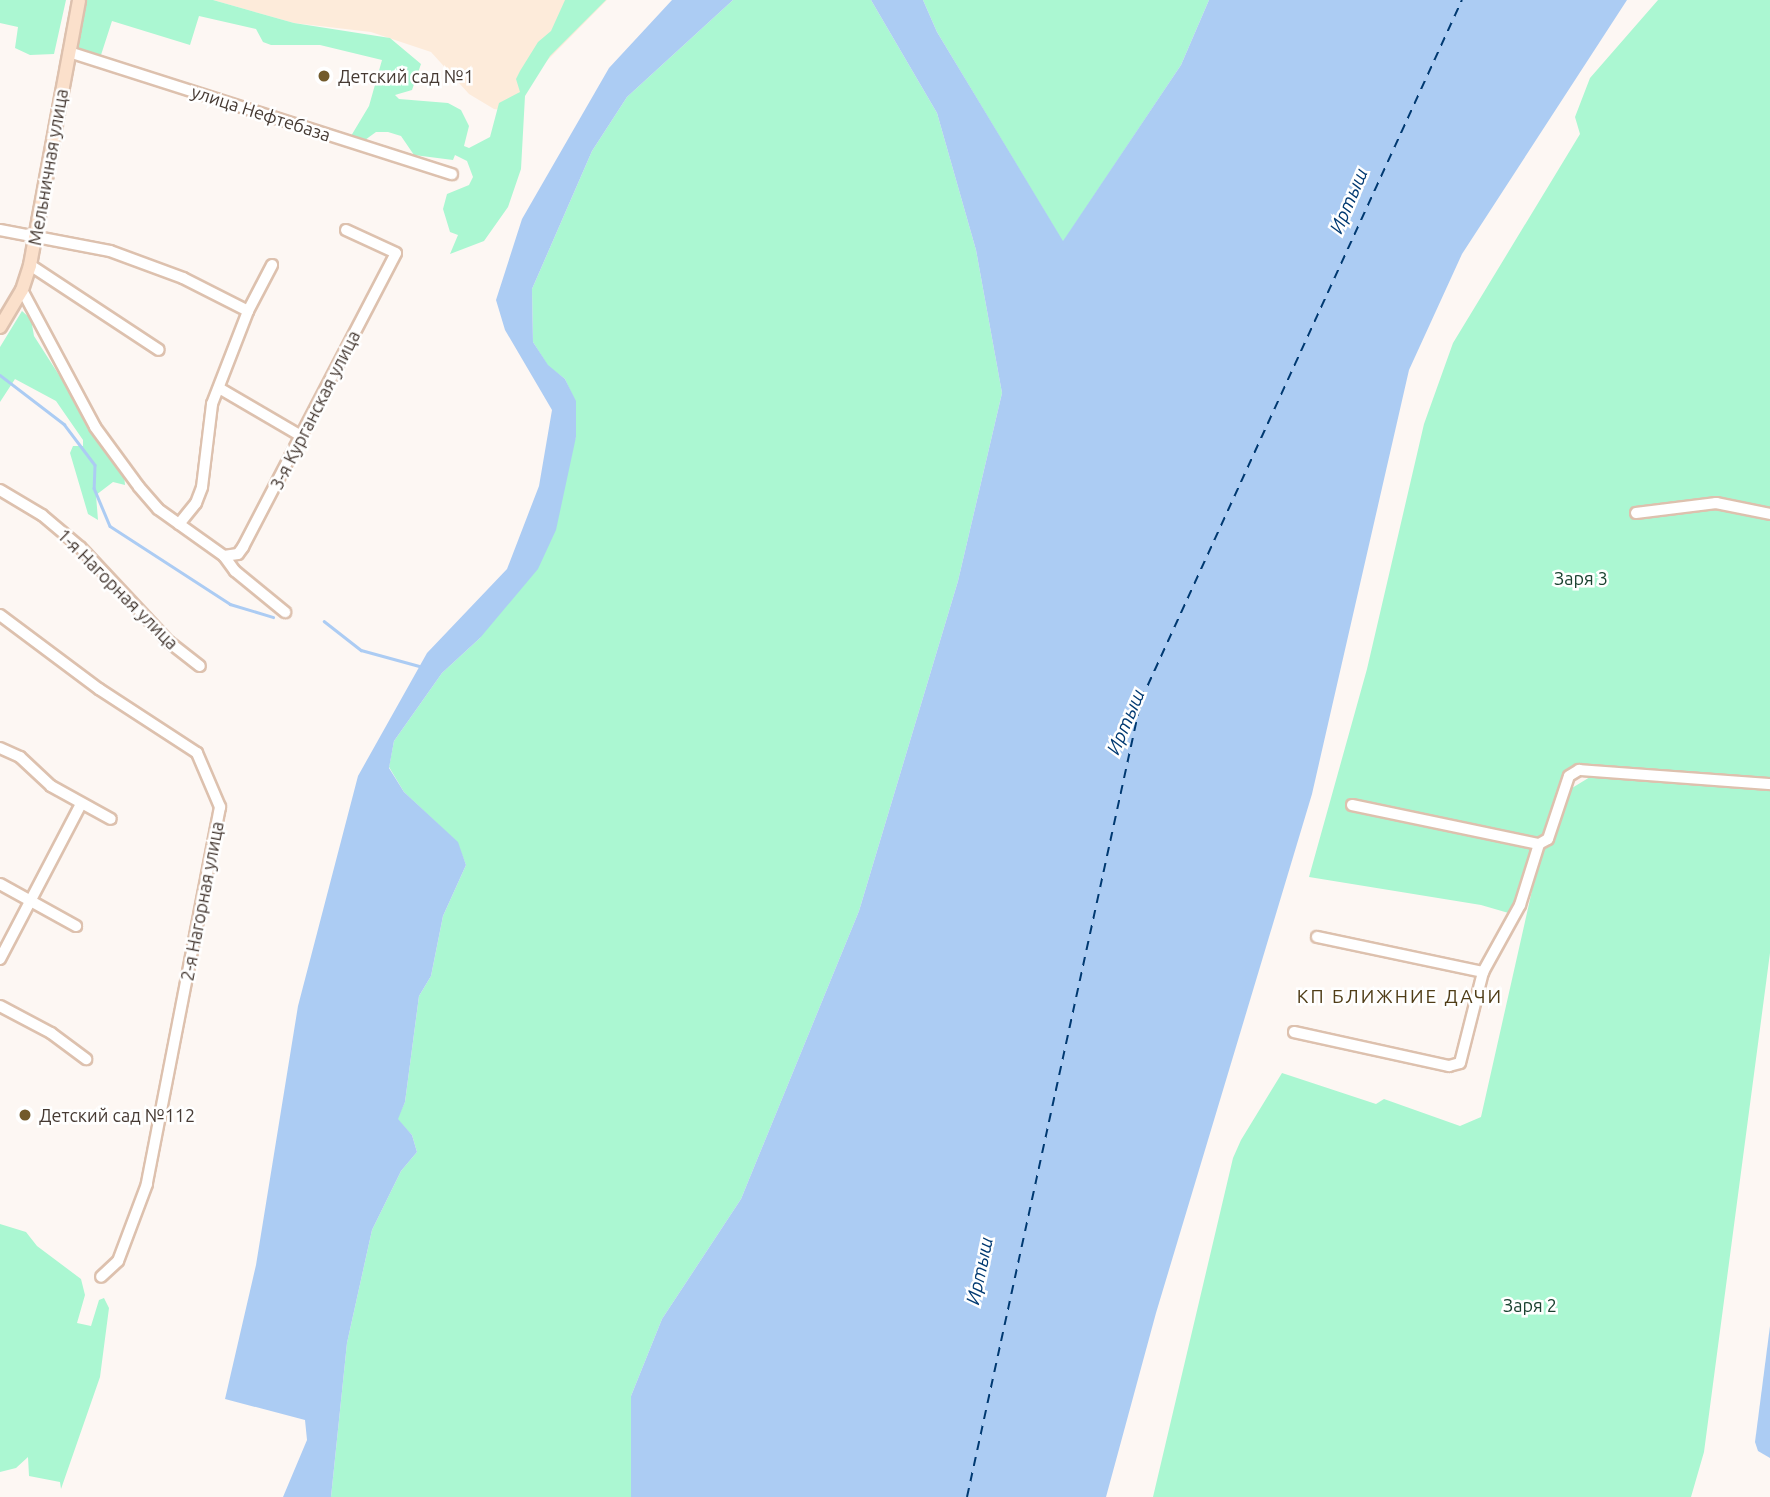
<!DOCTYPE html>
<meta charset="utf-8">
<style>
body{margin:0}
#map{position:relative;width:1770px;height:1497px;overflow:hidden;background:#fdf7f3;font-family:Ubuntu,sans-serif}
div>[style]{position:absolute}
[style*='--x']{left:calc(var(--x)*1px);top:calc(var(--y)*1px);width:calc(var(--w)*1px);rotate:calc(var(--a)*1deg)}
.industrial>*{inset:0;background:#fdebda}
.green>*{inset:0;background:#abf7d2}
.water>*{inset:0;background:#acccf3}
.stream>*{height:2.5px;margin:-1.25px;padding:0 1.25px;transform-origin:1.25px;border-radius:1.25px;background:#acccf3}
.ferry>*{height:2px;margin-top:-1px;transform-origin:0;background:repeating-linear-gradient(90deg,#003971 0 9px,transparent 0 16px)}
.roads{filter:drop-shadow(2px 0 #ddc1ae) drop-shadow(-2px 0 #ddc1ae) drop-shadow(0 2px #ddc1ae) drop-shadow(0 -2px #ddc1ae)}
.minor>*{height:10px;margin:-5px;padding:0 5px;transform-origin:5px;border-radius:5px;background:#fff}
.major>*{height:12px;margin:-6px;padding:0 6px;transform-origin:6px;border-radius:6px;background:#fbe0cb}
.dots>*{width:19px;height:19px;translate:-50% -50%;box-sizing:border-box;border:4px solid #fff;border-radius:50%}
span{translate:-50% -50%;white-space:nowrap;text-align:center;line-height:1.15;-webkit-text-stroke:5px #fff;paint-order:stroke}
.poi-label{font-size:18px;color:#463a33}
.left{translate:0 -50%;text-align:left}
.street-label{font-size:18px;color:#463a33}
.park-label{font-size:18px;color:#1b4331}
.water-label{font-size:19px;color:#003971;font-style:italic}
.neighbourhood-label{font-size:19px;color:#503d17;letter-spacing:2px}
</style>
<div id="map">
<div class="industrial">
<div style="clip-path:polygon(213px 0,607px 0,526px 82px,509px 111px,494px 109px,469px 94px,431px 52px,371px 32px,294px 23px)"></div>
</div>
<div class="green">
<div style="clip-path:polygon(0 0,66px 0,54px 54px,30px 55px,15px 48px,18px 27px,0 23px)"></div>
<div style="clip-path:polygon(87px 0,213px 0,294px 23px,390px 38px,421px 64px,412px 90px,395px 95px,399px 99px,448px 103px,461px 110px,469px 126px,464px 146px,469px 148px,490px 137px,499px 103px,520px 92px,516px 79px,520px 71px,538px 42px,551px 31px,565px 0,606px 0,550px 56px,525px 96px,521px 169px,508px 207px,484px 241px,450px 254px,458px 235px,450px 232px,443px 209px,447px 194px,469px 185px,473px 177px,467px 161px,455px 155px,453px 160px,414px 155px,401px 136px,388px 132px,376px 132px,365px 140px,351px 136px,369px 106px,382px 60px,320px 45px,271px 45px,263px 42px,256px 29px,199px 16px,190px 45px,112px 21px,101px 55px,78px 48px)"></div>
<div style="clip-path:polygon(733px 0,871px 0,937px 113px,976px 250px,1002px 393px,958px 581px,859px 911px,741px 1199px,662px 1319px,631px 1396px,631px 1497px,331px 1497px,347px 1343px,372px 1230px,401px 1171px,417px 1152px,412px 1135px,397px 1119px,405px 1102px,419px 996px,431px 976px,443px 916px,466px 865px,457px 842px,404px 792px,389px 767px,394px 741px,442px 673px,480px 638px,576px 437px,575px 401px,565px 379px,548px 366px,533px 342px,532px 289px,592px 151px,627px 97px)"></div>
<div style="clip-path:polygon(923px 0,1209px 0,1181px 65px,1063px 242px,937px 32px)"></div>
<div style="clip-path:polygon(1658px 0,1770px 0,1770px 779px,1571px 769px,1512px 914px,1481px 905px,1309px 877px,1367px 669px,1424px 424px,1453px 343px,1580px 134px,1575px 117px,1590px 78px)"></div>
<div style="clip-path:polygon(22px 311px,31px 319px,34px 336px,84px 414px,90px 431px,124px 474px,125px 485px,113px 482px,96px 495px,98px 520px,88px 514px,70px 453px,73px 446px,83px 446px,83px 440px,56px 401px,15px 379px,0 402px,0 347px)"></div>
<div style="clip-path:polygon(1590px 777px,1770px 791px,1770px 953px,1704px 1452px,1691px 1497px,1153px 1497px,1233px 1158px,1241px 1140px,1282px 1073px,1376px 1104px,1384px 1099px,1460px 1126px,1481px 1117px,1540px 855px,1554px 836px,1572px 788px)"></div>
<div style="clip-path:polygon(0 1224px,26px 1232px,37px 1246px,81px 1279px,85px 1295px,77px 1323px,91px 1326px,99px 1300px,104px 1298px,109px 1308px,100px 1377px,61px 1489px,60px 1482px,29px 1476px,28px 1457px,16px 1468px,0 1472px)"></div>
</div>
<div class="water">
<div style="clip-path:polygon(672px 0,733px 0,627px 97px,592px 151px,532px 289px,533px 342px,548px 365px,565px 379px,576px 401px,576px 437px,556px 530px,538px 569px,480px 638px,442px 673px,394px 741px,389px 768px,404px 792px,458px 842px,466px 865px,443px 916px,431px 976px,419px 996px,405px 1102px,398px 1119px,412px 1135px,417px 1152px,401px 1171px,372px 1230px,347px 1343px,331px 1497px,283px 1497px,307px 1440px,305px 1420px,225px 1399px,256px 1265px,298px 1006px,358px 776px,427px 653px,507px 569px,539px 486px,552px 410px,505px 330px,496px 300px,522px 219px,609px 68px)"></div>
<div style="clip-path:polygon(871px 0,923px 0,937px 32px,1063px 241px,1181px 65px,1209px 0,1627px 0,1462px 254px,1409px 370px,1312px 794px,1156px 1313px,1106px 1497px,631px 1497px,631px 1396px,662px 1319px,741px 1199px,859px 911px,958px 581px,1002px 393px,976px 250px,937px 113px)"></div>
<div style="clip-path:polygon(1770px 1326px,1770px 1458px,1758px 1451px,1755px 1442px)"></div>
</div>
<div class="stream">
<div style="--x:0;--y:375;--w:81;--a:37.4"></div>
<div style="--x:64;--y:424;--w:51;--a:52.9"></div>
<div style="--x:95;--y:465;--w:23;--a:92"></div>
<div style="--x:94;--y:488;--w:41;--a:67.2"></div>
<div style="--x:110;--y:526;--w:143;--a:33"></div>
<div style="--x:230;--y:604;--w:45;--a:16.8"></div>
<div style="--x:324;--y:621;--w:47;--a:38.1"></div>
<div style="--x:361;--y:650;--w:60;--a:15.4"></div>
</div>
<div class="ferry">
<div style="--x:967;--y:1497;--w:816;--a:-77.68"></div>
<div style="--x:1141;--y:700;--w:770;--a:-65.37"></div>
</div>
<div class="roads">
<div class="minor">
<div style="--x:69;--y:52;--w:402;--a:17.7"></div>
<div style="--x:0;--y:230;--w:112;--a:10.8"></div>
<div style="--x:110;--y:251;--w:78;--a:20.3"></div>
<div style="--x:183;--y:278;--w:73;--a:26.9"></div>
<div style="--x:30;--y:265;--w:154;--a:33.4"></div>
<div style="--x:22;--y:290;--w:155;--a:61.9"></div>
<div style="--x:95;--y:427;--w:74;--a:53.7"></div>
<div style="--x:139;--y:487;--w:29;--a:49"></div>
<div style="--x:158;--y:509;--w:81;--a:35.5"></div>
<div style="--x:224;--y:556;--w:19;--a:54"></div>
<div style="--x:235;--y:571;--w:65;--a:39.4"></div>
<div style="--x:219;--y:388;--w:95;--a:30.3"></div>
<div style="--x:0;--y:490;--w:49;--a:30.8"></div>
<div style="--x:42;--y:515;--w:50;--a:40.1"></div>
<div style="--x:80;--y:547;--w:130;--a:46.9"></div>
<div style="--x:169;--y:642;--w:39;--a:38"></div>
<div style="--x:1636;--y:513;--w:81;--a:-7.1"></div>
<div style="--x:1716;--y:503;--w:55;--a:11.5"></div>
<div style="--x:179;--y:524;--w:27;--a:-51"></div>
<div style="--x:196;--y:503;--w:17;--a:-69"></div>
<div style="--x:202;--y:487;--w:84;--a:-83.1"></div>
<div style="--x:212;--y:404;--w:100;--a:-68.8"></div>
<div style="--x:248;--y:311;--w:52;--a:-62.4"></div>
<div style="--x:224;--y:556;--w:14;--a:-8"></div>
<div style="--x:238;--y:554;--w:9;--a:-54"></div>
<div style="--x:243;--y:547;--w:331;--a:-62.5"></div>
<div style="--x:396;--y:253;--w:55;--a:-155.3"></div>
<div style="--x:0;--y:615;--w:124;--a:36.8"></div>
<div style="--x:99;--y:689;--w:117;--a:33.1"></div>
<div style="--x:197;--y:753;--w:59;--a:66.9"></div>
<div style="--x:220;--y:807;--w:384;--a:101"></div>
<div style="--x:147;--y:1184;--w:82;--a:110.6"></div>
<div style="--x:118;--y:1261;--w:23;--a:137"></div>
<div style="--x:0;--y:748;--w:22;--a:24"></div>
<div style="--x:20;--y:757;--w:42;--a:43.1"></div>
<div style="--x:51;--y:786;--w:68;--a:28.8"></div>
<div style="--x:1352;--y:805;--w:191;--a:11.8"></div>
<div style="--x:1539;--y:844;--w:10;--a:-29"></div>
<div style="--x:1548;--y:839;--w:66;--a:-71.6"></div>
<div style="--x:1569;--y:776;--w:12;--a:-31"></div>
<div style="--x:1579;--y:770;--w:192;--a:4.2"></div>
<div style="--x:0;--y:884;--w:87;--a:28.9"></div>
<div style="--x:1317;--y:937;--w:170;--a:11.9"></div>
<div style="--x:0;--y:959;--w:175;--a:-62.4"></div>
<div style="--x:0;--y:1006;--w:58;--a:27.9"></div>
<div style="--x:51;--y:1033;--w:44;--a:36.6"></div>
<div style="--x:1294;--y:1032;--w:159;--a:12.4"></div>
<div style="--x:1449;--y:1066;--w:11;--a:-15"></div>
<div style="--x:1460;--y:1063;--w:94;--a:-75.8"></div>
<div style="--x:1483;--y:972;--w:77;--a:-61.1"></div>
<div style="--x:1520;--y:905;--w:64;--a:-72.7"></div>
</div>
<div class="major">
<div style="--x:0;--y:327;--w:43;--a:-59.3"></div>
<div style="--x:22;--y:290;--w:26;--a:-72"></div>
<div style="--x:30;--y:265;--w:269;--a:-79.5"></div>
</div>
</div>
<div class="dots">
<div style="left:324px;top:76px;background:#725a2b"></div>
<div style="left:25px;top:1115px;background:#725a2b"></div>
</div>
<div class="poi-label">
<span class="left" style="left:338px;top:76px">Детский сад №1</span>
<span class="left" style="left:39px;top:1115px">Детский сад №112</span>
</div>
<div class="street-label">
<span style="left:261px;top:113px;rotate:18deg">улица Нефтебаза</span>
<span style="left:48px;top:167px;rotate:-80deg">Мельничная улица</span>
<span style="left:315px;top:410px;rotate:-63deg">3-я Курганская улица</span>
<span style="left:118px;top:589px;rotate:45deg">1-я Нагорная улица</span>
<span style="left:202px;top:901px;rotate:-79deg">2-я Нагорная улица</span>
</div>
<div class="park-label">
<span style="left:1581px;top:578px">Заря 3</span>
<span style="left:1530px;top:1305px">Заря 2</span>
</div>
<div class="water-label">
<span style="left:1349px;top:201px;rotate:-67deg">Иртыш</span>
<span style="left:1126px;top:722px;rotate:-67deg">Иртыш</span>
<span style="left:980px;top:1271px;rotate:-78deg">Иртыш</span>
</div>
<div class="neighbourhood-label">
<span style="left:1400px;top:997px">КП БЛИЖНИЕ ДАЧИ</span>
</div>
</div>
